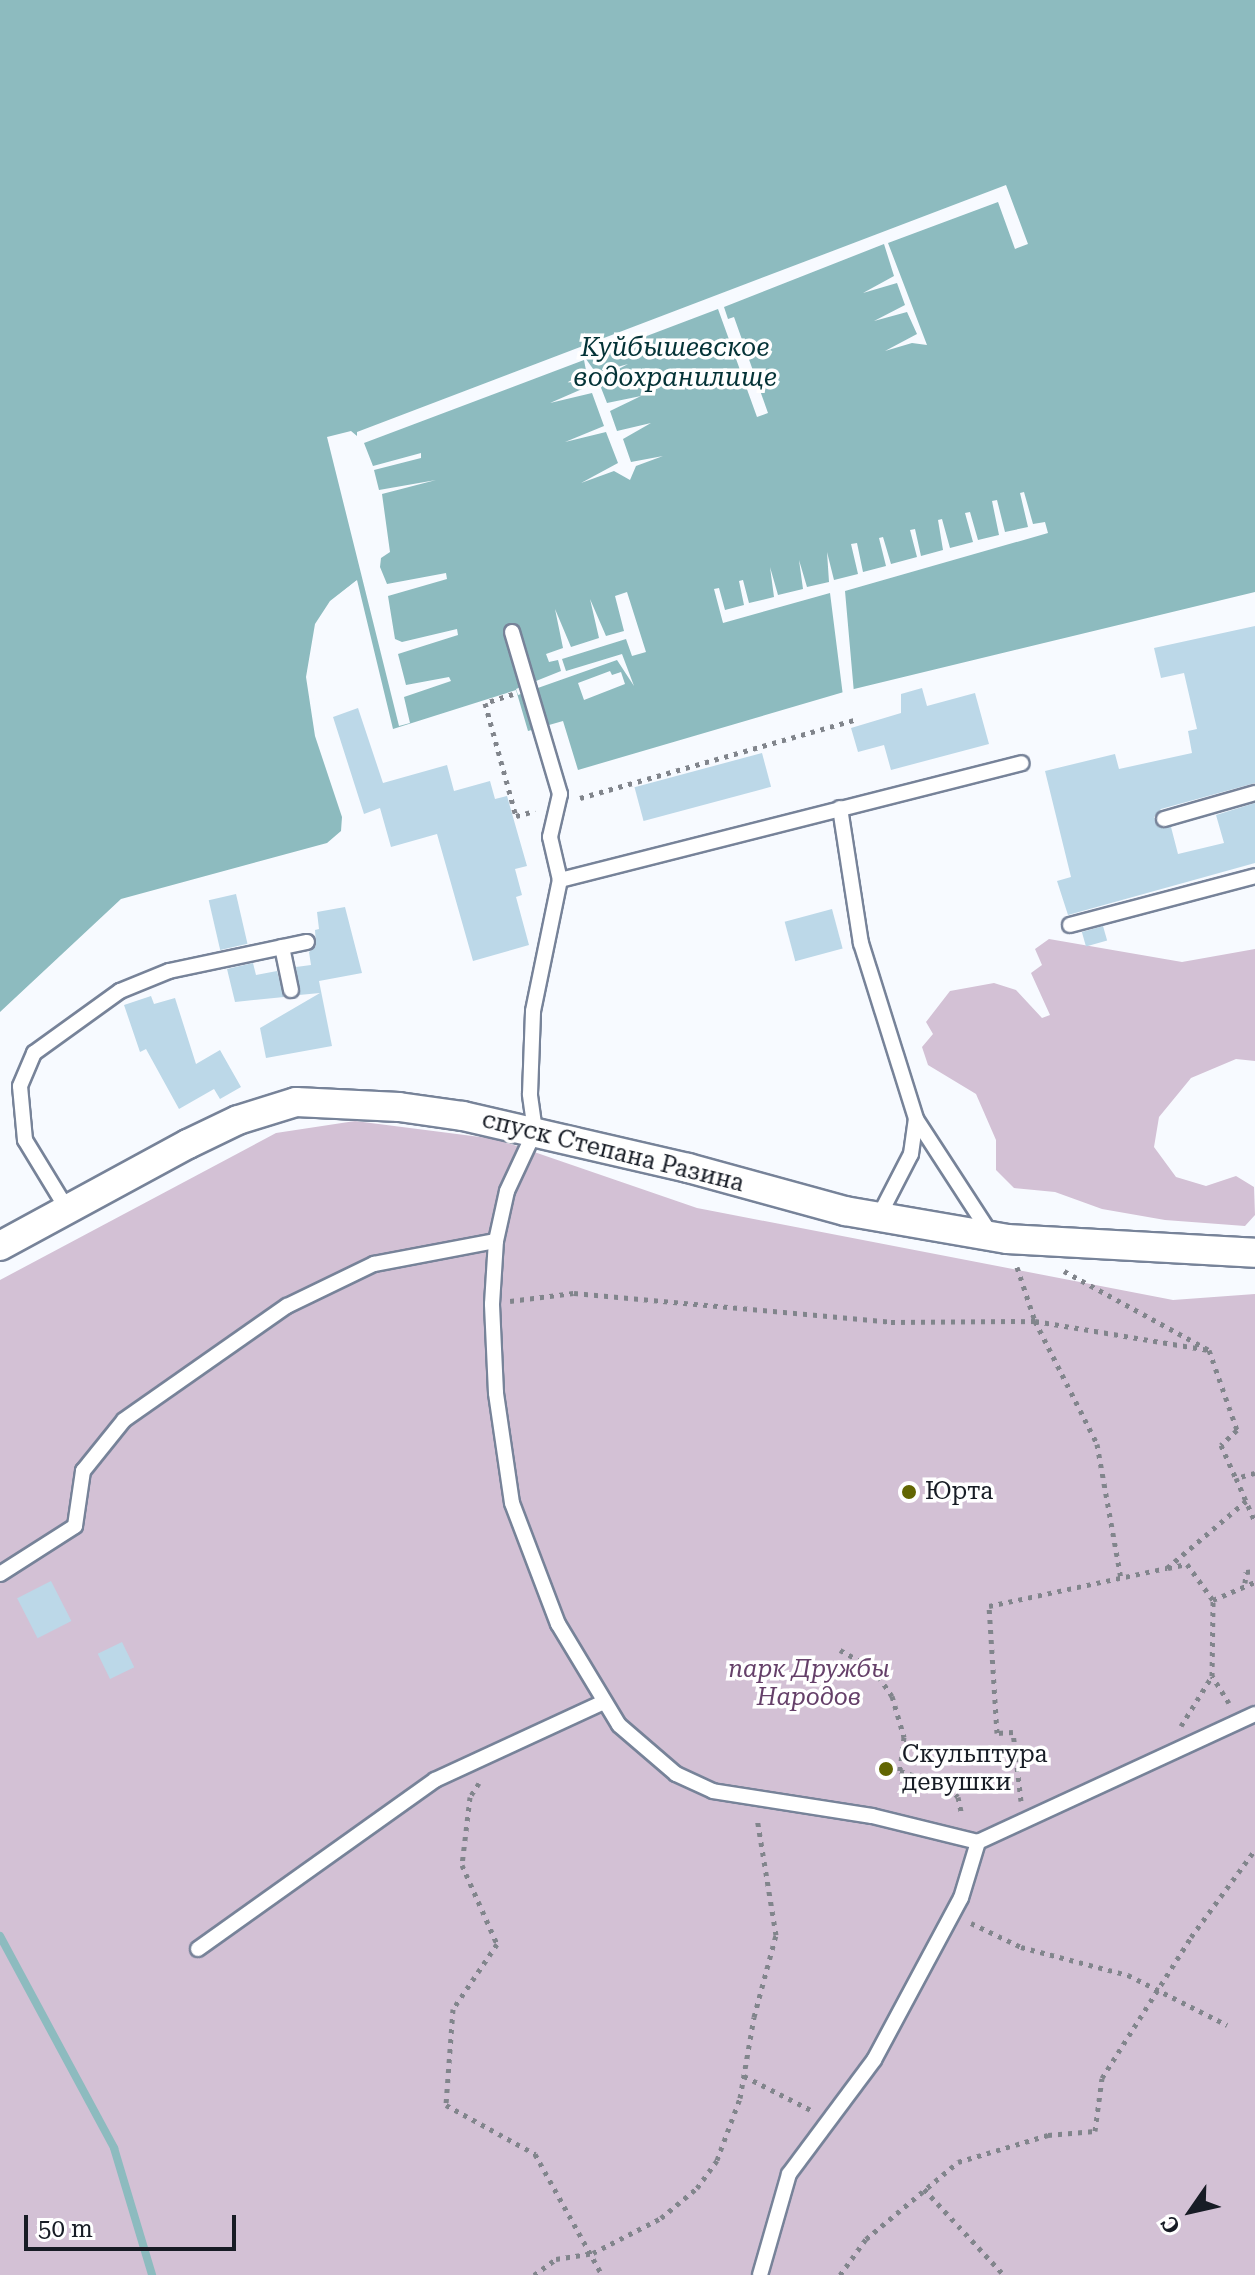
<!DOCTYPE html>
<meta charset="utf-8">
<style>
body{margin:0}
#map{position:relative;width:1255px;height:2275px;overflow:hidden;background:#f7faff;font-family:"Roboto Serif",serif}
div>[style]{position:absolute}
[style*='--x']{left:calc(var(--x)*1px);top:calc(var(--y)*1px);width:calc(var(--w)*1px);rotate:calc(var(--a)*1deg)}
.green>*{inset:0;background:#d3c1d5}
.water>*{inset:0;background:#8dbbbf}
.pier>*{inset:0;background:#f7faff}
.stream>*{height:8px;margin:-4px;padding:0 4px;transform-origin:4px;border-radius:4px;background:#8dbbbf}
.building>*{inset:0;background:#bcd8e8;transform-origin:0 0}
.path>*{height:5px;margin-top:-2.5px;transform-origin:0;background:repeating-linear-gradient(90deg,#81858c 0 4px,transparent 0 10px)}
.roads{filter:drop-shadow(2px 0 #778399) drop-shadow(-2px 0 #778399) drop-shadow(0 2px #778399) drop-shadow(0 -2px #778399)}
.lane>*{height:14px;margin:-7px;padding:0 7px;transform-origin:7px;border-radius:7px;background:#fff}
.street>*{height:28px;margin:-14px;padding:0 14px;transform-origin:14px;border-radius:14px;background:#fff}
.dots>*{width:22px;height:22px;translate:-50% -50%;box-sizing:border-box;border:4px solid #fff;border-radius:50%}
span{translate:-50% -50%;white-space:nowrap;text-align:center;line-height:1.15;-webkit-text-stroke:7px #fff;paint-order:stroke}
.street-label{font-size:24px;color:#171c25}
.poi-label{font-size:24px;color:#171c25}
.left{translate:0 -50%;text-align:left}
.park-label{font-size:24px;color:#654069;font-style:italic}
.water-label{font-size:26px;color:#043337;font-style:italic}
.north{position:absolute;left:1151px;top:2171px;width:80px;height:80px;-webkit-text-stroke:6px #fff;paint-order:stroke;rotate:236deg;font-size:22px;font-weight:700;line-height:32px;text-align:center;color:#171c25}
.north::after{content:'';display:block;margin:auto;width:28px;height:36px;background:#171c25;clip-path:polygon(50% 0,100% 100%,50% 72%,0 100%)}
.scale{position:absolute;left:24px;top:2215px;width:212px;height:36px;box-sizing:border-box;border:4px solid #171c25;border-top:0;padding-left:10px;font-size:24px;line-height:28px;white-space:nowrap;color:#171c25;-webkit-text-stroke:6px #fff;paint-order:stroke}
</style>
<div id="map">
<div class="green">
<div style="clip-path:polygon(1049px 939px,1182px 962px,1255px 949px,1255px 1061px,1236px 1059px,1191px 1078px,1159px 1117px,1154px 1147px,1176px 1177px,1206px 1186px,1236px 1176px,1254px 1187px,1255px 1215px,1245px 1226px,1165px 1220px,1102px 1209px,1055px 1192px,1014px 1188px,996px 1170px,996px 1140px,976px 1094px,928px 1065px,922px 1047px,933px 1034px,926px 1022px,950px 991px,994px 983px,1016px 990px,1042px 1018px,1050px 1015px,1031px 973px,1042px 965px,1035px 949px)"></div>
<div style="clip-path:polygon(355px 1121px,496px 1139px,697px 1208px,1173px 1300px,1255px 1294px,1255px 2275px,0 2275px,0 1280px,276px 1133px)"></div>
</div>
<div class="water">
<div style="clip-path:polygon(0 0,1255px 0,1255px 592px,854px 689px,578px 770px,563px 721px,528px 731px,516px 690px,393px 729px,357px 580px,330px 601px,315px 624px,306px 677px,315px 736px,342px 817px,341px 831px,327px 843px,121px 899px,0 1012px)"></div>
</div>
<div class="pier">
<div style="clip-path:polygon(1006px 185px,1028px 244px,1015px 249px,998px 202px,888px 243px,927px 345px,912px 343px,885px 351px,917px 334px,907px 312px,874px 321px,905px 305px,897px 283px,863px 293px,894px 276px,884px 244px,724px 307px,728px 319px,734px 317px,768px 413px,757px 417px,718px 309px,586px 359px,596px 373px,628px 364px,598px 380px,607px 403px,641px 396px,610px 411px,617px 431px,651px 423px,623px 439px,631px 462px,663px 456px,636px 466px,630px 480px,614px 471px,581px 483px,618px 463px,606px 432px,565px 442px,604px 426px,592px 393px,550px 403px,589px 386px,584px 360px,364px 443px,373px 466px,421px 453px,421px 458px,374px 470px,379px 490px,436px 480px,382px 494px,390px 552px,381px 558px,380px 567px,387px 584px,446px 573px,447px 579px,388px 596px,395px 639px,402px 642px,457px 629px,458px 635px,398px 654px,406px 685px,449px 677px,451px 681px,404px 697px,410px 723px,399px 726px,327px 437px,351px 431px,357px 436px,357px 432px)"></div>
<div style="clip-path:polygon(1024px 492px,1033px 524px,1045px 522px,1048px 533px,845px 591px,854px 693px,843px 696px,830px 593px,723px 623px,714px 589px,719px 588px,725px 610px,744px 605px,739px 581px,743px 580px,749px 603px,774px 597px,770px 567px,778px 595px,803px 589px,799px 560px,807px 587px,829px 582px,827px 552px,834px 580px,858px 574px,851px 544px,857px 543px,863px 572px,886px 566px,879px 538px,883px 537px,891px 564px,917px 557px,910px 530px,915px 529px,921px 556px,943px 550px,938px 520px,942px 519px,950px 548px,973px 542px,965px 513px,970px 512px,978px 540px,999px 535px,992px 501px,997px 500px,1005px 532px,1028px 527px,1020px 493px)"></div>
<div style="clip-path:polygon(356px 581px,356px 592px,355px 586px,345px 593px,319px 626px,310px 677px,319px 735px,345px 810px,316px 734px,307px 677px,317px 626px,330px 602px)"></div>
<div style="clip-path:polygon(627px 592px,646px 652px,632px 656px,626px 639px,562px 659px,566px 671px,622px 654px,634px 686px,617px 660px,518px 695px,516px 689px,561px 671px,558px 660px,549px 662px,546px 654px,563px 648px,555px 609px,571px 647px,599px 638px,590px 599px,606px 636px,624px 631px,615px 596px)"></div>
<div style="clip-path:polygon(610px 671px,612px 675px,621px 672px,625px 684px,584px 700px,578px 683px)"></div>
</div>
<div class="stream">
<div style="--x:0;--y:1936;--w:241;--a:61.7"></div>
<div style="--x:114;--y:2148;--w:133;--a:73.3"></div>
</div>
<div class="building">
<div style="clip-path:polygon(1255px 626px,1255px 783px,1161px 809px,1154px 817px,1158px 827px,1171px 827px,1178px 854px,1224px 843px,1216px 815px,1255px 803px,1255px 863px,1068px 915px,1057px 881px,1071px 877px,1045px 771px,1115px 754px,1119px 769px,1192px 753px,1188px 731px,1197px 729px,1184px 673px,1161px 678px,1154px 648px)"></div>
<div style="clip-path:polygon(922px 688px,927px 706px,975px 693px,989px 744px,891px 770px,884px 745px,858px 752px,851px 728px,901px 713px,901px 694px)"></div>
<div style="clip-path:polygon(358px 708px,383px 783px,447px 765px,454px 791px,490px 781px,495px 799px,507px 796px,527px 866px,515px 869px,522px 895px,516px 897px,529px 945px,473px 961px,437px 834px,391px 847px,380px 808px,364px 814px,333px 717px)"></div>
<div style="left:762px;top:753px;width:35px;height:132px;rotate:75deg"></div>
<div style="left:236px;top:894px;width:51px;height:28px;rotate:77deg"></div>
<div style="clip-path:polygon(345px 907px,362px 973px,319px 981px,332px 1046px,266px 1058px,260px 1028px,320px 993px,299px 995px,296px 967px,311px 965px,309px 952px,316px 946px,315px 930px,319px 929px,317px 912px)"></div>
<div style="left:832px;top:909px;width:41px;height:49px;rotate:75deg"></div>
<div style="left:1103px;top:926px;width:15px;height:22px;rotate:74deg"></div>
<div style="clip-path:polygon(253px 963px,256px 975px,277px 971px,284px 997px,235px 1002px,227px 969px)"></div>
<div style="clip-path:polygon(151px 996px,154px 1004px,175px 998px,196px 1064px,220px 1050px,241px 1087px,220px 1099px,214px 1089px,179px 1109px,146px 1049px,140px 1052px,124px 1005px)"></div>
<div style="left:51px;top:1581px;width:45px;height:38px;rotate:63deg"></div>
<div style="left:122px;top:1642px;width:28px;height:27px;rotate:64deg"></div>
</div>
<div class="path">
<div style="--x:513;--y:694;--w:29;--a:162"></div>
<div style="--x:485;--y:703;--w:117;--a:74.7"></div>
<div style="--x:516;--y:816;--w:20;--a:-15"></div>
<div style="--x:580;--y:798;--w:289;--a:-15.9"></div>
<div style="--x:1017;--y:1267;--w:57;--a:71.6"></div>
<div style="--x:1035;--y:1321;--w:138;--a:63.2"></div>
<div style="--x:1097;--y:1444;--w:137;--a:79.9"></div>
<div style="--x:1064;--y:1271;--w:165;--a:28.6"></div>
<div style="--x:1209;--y:1350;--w:85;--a:70.7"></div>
<div style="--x:1237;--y:1430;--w:22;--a:137"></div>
<div style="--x:1221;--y:1445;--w:36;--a:66"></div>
<div style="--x:510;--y:1301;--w:64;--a:-7.1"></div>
<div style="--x:574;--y:1293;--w:318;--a:5.2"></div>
<div style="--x:891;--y:1322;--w:144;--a:-0.4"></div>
<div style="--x:1035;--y:1321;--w:176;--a:9.5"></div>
<div style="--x:1255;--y:1473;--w:20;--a:165"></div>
<div style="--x:1236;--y:1478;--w:48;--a:66.6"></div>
<div style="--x:1168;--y:1568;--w:19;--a:-12"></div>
<div style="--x:1187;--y:1564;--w:44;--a:54.2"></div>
<div style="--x:1245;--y:1583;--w:11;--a:-85"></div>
<div style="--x:1246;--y:1572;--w:9;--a:-6"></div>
<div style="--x:840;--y:1650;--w:38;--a:29"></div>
<div style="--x:873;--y:1668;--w:34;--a:56"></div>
<div style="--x:892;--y:1696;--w:43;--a:73.7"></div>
<div style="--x:904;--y:1737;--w:34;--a:97"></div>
<div style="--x:900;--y:1771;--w:52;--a:18.1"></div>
<div style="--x:949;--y:1787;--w:13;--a:48"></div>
<div style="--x:958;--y:1797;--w:19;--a:78"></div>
<div style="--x:1229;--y:1703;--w:32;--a:-122"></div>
<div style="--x:1212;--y:1676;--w:76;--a:-89.2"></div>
<div style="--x:1213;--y:1600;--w:46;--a:-23.2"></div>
<div style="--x:1181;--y:1726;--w:59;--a:-58.2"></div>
<div style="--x:479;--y:1783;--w:17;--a:123"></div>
<div style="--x:470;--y:1797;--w:68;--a:96.7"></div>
<div style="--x:462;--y:1865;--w:86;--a:66.1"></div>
<div style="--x:497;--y:1944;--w:78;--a:124.1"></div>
<div style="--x:453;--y:2009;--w:96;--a:94.2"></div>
<div style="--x:446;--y:2105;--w:102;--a:28.8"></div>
<div style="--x:535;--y:2154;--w:138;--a:61"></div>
<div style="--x:1021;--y:1801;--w:69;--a:-96.6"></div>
<div style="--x:1013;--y:1732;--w:16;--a:176"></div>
<div style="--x:997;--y:1733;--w:127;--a:-93.6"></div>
<div style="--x:989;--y:1606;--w:182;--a:-12.1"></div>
<div style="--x:1167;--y:1568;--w:104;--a:-40.3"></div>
<div style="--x:971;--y:1923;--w:55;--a:25.6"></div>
<div style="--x:1021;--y:1947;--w:111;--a:14.7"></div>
<div style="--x:1128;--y:1975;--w:111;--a:26.8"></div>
<div style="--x:744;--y:2076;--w:75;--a:26.9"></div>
<div style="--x:924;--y:2189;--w:117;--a:47.1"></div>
<div style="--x:534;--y:2275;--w:27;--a:-36"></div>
<div style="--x:556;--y:2259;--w:37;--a:-9"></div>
<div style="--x:593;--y:2253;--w:76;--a:-27.2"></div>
<div style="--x:661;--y:2218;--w:47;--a:-39.8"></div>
<div style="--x:697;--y:2188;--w:34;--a:-54"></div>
<div style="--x:717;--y:2160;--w:66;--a:-69.6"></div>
<div style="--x:740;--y:2098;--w:82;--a:-80.2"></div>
<div style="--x:754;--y:2017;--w:85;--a:-75"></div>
<div style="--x:776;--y:1935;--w:119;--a:-99.2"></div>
<div style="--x:840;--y:2275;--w:44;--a:-54.2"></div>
<div style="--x:866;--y:2239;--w:120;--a:-39.9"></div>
<div style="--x:958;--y:2162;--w:94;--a:-16.7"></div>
<div style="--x:1048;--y:2135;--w:47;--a:-4.9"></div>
<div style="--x:1095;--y:2131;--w:53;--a:-82.5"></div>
<div style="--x:1102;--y:2078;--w:167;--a:-57.7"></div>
<div style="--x:1191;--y:1937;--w:108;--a:-53.7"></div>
</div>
<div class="roads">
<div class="lane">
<div style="--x:512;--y:632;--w:169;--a:73.5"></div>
<div style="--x:560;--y:794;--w:44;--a:103.1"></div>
<div style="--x:550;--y:837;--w:44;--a:76.9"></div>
<div style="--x:840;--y:808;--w:137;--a:81.2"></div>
<div style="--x:861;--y:943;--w:184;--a:72.6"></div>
<div style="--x:916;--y:1119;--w:140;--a:57"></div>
<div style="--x:1164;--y:819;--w:95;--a:-15.9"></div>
<div style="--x:1070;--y:925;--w:191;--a:-14.8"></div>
<div style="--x:282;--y:947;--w:44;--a:78.2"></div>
<div style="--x:67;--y:1209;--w:81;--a:-121.3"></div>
<div style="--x:25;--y:1140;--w:54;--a:-95.3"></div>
<div style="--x:20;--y:1086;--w:36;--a:-67"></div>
<div style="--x:34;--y:1053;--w:106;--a:-35.8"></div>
<div style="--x:120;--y:991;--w:53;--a:-22.2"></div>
<div style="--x:169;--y:971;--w:141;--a:-11.9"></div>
<div style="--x:879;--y:1216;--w:70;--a:-62.7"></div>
<div style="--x:911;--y:1154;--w:35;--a:-82"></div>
<div style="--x:0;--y:1574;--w:89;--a:-32.6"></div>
<div style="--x:75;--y:1526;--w:56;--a:-81.7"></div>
<div style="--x:83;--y:1471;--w:65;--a:-51.2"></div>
<div style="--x:124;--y:1420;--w:199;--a:-35"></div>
<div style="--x:287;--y:1306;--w:97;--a:-25.8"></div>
<div style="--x:374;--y:1264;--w:124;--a:-10.7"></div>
<div style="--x:978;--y:1842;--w:109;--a:-166.2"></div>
<div style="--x:872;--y:1816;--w:161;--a:-171.1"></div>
<div style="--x:713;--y:1791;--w:41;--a:-155.3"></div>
<div style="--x:676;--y:1774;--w:75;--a:-139.3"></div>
<div style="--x:619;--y:1725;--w:118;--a:-121.1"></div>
<div style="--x:558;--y:1624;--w:129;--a:-110.8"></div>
<div style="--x:512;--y:1503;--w:111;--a:-98.3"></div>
<div style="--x:496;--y:1393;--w:89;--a:-92.6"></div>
<div style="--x:492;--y:1304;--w:63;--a:-86.4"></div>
<div style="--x:496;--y:1241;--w:51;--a:-77.6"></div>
<div style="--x:507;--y:1191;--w:66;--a:-65"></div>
<div style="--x:535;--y:1131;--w:37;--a:-98"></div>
<div style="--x:530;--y:1094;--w:83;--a:-87.9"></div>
<div style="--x:533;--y:1011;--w:134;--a:-78.4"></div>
<div style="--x:560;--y:880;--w:476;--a:-14.2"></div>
<div style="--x:198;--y:1949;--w:291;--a:-35.5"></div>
<div style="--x:435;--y:1780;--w:184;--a:-24.8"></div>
<div style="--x:760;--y:2275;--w:105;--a:-74"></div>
<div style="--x:789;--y:2174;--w:142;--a:-53.3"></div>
<div style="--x:874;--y:2060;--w:184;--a:-61.8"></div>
<div style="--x:961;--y:1898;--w:59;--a:-73.1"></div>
<div style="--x:978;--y:1842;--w:305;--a:-24.8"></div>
</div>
<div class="street">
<div style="--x:0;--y:1246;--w:214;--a:-28.5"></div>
<div style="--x:188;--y:1144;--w:55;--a:-25.6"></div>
<div style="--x:238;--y:1120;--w:61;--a:-17.2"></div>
<div style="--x:296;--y:1102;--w:103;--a:2.8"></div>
<div style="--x:399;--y:1107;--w:65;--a:8"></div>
<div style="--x:463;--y:1116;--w:231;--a:13"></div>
<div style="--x:688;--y:1168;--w:163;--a:15.3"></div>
<div style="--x:845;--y:1211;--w:164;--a:9.8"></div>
<div style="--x:1007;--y:1239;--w:248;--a:3.2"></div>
</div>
</div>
<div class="dots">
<div style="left:909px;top:1492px;background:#626602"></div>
<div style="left:886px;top:1769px;background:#626602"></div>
</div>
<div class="street-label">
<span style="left:613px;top:1152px;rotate:14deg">спуск Степана Разина</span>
</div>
<div class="poi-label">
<span class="left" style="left:925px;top:1492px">Юрта</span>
<span class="left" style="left:902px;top:1769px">Скульптура<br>девушки</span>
</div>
<div class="park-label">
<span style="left:809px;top:1684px">парк Дружбы<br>Народов</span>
</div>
<div class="water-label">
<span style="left:675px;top:363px">Куйбышевское<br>водохранилище</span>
</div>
<div class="north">С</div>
<div class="scale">50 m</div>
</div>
